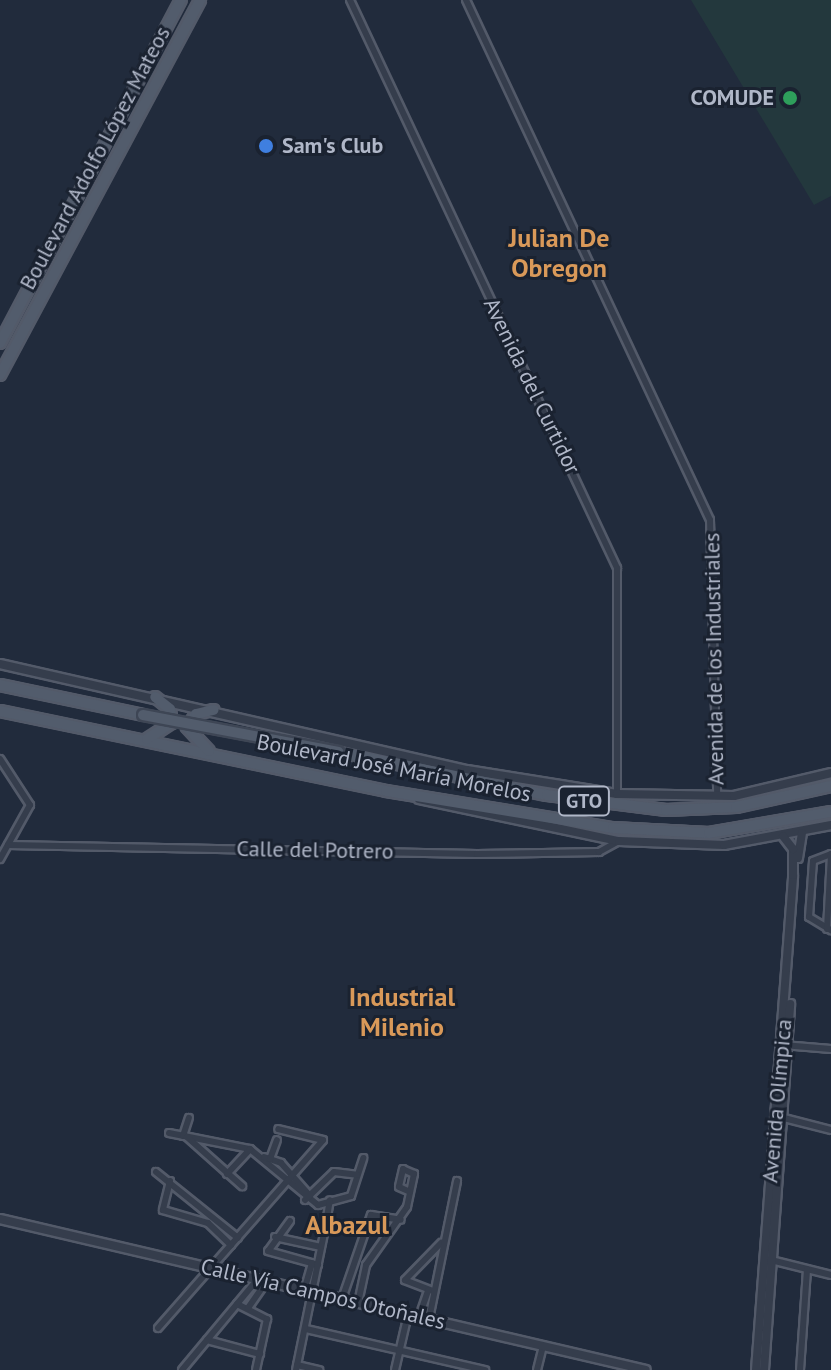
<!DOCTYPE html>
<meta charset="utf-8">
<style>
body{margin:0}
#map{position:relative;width:831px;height:1370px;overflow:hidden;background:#212b3c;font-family:"PT Sans",sans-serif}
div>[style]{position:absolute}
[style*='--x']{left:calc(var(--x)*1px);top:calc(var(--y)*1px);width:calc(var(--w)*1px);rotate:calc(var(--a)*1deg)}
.green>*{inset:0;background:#23383d}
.roads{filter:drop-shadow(2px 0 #535a69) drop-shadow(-2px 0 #535a69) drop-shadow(0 2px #535a69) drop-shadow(0 -2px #535a69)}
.minor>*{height:6px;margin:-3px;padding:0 3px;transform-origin:3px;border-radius:3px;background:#353d4c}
.tertiary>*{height:8px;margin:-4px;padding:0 4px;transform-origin:4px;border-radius:4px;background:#353d4c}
.primary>*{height:10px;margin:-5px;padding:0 5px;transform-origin:5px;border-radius:5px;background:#525c6c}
.bridges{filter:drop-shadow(2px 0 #3e4655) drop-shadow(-2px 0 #3e4655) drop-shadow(0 2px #3e4655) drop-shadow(0 -2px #3e4655)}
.primary-bridge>*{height:10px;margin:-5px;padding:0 5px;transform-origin:5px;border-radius:5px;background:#525c6c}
.dots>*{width:22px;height:22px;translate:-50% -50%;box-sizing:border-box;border:4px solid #1a2230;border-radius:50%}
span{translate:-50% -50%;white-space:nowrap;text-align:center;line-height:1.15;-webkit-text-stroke:6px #1a2230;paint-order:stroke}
.shield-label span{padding:2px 6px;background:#1a2230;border:2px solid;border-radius:6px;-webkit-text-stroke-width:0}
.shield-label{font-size:20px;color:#b0b7c8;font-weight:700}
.poi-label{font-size:22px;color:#b0b7c8;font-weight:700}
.right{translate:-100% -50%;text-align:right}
.left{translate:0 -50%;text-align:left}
.street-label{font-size:22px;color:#b0b7c8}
.quarter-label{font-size:26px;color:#d99959;font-weight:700}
</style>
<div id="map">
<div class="green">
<div style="clip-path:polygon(691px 0,831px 0,831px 196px,814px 205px)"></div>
</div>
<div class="roads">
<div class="minor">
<div style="--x:350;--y:0;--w:628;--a:64.82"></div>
<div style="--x:617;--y:568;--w:226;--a:90"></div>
<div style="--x:466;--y:0;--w:574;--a:64.86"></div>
<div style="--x:710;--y:520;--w:276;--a:88.5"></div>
<div style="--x:0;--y:759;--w:55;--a:56.9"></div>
<div style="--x:30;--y:805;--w:62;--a:119.1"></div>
<div style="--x:8;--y:845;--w:469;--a:1.1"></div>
<div style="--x:477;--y:854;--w:122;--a:-0.9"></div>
<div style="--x:599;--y:852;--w:23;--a:-29"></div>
<div style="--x:831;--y:854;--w:19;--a:159"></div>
<div style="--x:813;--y:861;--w:56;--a:94.1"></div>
<div style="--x:809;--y:917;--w:26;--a:31"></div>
<div style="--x:827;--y:929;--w:75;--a:-86.9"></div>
<div style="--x:783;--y:1045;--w:48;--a:4.8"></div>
<div style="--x:780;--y:1117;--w:53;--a:14.3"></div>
<div style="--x:169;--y:1133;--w:83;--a:11.2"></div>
<div style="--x:250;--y:1149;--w:88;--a:39.5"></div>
<div style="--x:318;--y:1205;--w:34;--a:-15"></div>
<div style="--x:351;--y:1196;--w:40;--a:-72"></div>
<div style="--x:183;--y:1136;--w:19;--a:-72"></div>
<div style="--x:187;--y:1137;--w:74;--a:41.7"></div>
<div style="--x:264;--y:1157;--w:18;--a:19"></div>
<div style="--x:281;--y:1163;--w:44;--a:48.7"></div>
<div style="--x:270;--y:1159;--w:20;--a:-70"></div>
<div style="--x:156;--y:1172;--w:105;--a:38.8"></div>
<div style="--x:227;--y:1174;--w:34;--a:-47"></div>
<div style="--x:170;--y:1181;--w:30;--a:104"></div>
<div style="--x:163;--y:1210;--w:47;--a:16.1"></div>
<div style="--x:208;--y:1223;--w:32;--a:44"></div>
<div style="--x:305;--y:1200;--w:40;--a:-44"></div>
<div style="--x:334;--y:1172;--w:23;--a:7"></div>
<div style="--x:290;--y:1221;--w:37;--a:126"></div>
<div style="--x:268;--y:1251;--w:52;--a:15.6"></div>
<div style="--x:326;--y:1224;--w:24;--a:-81"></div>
<div style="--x:275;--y:1237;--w:47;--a:12.3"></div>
<div style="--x:771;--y:1260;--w:62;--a:14"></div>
<div style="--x:304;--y:1291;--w:29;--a:-74"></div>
<div style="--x:433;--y:1291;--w:30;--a:-159"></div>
<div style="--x:405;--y:1280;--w:52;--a:-45.8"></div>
<div style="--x:342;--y:1299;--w:89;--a:-71"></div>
<div style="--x:371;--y:1215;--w:30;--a:9"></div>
<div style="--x:358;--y:1303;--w:39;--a:-78"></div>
<div style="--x:366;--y:1265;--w:71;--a:-54.7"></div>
<div style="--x:407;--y:1207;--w:34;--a:-78"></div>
<div style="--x:414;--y:1174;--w:12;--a:-156"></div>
<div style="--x:403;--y:1169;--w:18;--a:103"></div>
<div style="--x:399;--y:1187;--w:12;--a:24"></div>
<div style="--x:237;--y:1304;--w:34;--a:27"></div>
<div style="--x:267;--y:1319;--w:52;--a:102.2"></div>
<div style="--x:248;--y:1308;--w:32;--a:-55"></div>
<div style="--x:419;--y:1317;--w:28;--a:-71"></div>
<div style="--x:429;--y:1319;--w:141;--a:-78.5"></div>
<div style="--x:158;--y:1328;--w:250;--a:-48.7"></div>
<div style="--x:323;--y:1140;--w:46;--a:-166.3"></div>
<div style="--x:306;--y:1329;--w:184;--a:12.9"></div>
<div style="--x:207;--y:1340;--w:55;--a:14.8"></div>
<div style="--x:297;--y:1365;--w:23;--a:13"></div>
<div style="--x:182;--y:1370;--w:117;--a:-50.2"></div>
<div style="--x:296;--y:1370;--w:144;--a:-78.4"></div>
<div style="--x:395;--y:1370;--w:57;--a:-76.9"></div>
<div style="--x:537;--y:1370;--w:25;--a:-76"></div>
<div style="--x:800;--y:1370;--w:101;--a:-86"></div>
</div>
<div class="tertiary">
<div style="--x:0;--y:664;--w:479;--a:12.8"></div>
<div style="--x:467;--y:770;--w:152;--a:9.1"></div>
<div style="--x:617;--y:794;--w:117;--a:1"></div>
<div style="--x:734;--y:796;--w:100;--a:-13.3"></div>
<div style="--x:419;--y:799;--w:204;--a:11.9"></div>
<div style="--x:619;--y:841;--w:105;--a:2.2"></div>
<div style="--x:724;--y:845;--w:109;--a:-10.6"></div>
<div style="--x:798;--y:858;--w:25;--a:-81"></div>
<div style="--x:0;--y:1219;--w:663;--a:13.16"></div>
<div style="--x:756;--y:1370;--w:496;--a:-85.7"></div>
<div style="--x:793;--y:875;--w:26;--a:-90"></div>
<div style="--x:793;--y:849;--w:16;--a:-128"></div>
<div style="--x:764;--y:1370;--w:367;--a:-85.9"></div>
</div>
<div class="primary">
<div style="--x:0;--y:343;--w:388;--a:-62.2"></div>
<div style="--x:0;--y:375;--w:425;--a:-61.9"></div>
<div style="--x:0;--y:685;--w:146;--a:11.8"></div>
<div style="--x:0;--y:711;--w:394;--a:11.7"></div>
<div style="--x:386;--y:791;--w:230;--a:9.3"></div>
<div style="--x:613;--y:828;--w:96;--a:3"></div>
<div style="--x:709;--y:833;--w:124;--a:-9.8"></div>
<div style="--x:147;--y:739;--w:30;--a:-33"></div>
<div style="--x:172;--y:723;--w:14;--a:-98"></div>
<div style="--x:170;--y:709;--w:19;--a:-141"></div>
<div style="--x:209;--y:751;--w:33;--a:-133"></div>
<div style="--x:187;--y:727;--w:16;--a:-55"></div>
<div style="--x:196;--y:714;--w:18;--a:-13"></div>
<div style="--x:339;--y:752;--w:212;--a:11.7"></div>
<div style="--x:547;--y:795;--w:120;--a:7.2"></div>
<div style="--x:666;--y:810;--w:70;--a:-2.5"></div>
<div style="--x:736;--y:807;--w:97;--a:-12.5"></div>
</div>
</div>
<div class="bridges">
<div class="primary-bridge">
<div style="--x:143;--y:715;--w:199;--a:10.7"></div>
</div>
</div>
<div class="dots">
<div style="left:790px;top:98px;background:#2e9e5b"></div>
<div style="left:266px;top:146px;background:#3f7fe0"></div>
</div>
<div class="shield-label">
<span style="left:584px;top:801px">GTO</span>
</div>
<div class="poi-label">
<span class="right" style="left:774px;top:98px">COMUDE</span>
<span class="left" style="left:282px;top:146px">Sam's Club</span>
</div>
<div class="street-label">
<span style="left:95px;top:158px;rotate:-62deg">Boulevard Adolfo López Mateos</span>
<span style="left:532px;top:386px;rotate:64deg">Avenida del Curtidor</span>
<span style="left:714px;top:659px;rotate:-91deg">Avenida de los Industriales</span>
<span style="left:394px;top:768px;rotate:11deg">Boulevard José María Morelos</span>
<span style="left:315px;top:850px;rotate:1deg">Calle del Potrero</span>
<span style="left:777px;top:1101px;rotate:-85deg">Avenida Olímpica</span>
<span style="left:323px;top:1294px;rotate:13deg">Calle Vía Campos Otoñales</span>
</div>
<div class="quarter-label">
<span style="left:559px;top:253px">Julian De<br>Obregon</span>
<span style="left:402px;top:1012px">Industrial<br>Milenio</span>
<span style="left:347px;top:1225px">Albazul</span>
</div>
</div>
